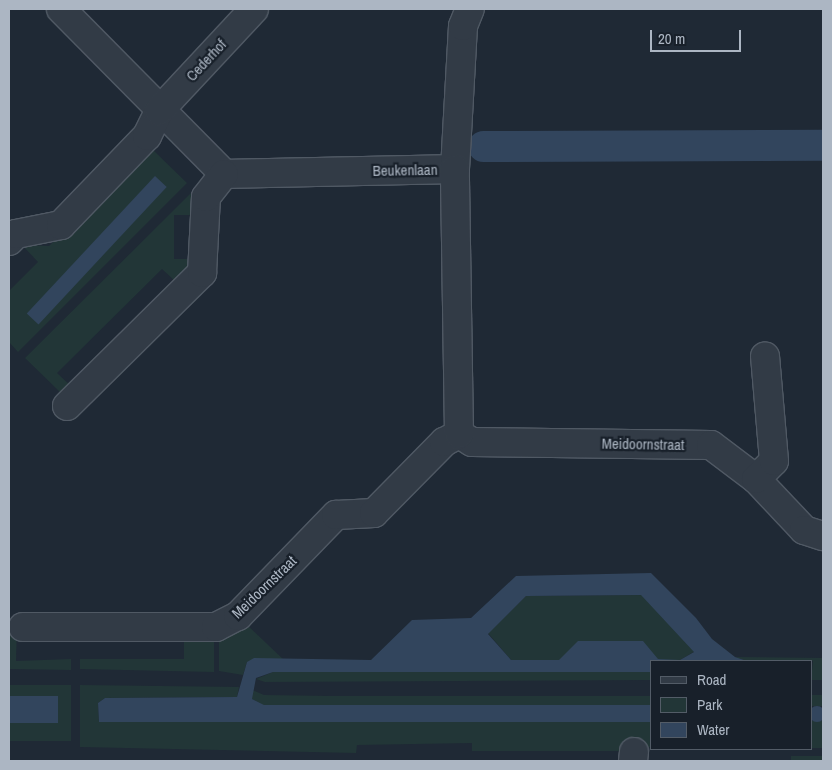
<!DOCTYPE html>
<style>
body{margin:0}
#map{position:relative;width:832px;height:770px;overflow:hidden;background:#1f2935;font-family:"Archivo Narrow",sans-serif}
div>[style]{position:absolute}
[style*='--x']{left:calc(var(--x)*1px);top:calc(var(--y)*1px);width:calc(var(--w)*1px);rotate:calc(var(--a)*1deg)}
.green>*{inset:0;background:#223637;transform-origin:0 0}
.water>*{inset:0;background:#32455d;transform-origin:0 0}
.round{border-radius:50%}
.canal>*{height:31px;margin:-15.5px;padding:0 15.5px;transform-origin:15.5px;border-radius:15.5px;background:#32455d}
.roads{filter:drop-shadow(1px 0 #505964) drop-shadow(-1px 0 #505964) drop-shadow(0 1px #505964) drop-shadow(0 -1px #505964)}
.minor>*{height:28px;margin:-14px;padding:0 14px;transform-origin:14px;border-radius:14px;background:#323b46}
span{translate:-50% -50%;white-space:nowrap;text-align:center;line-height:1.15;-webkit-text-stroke:4.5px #18202a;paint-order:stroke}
.street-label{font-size:15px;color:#acb6c3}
.frame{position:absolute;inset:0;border:10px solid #acb6c3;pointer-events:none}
.legend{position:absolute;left:650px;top:660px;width:162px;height:90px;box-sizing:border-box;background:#18202a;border:1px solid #535c67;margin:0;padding:6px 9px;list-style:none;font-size:15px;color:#acb6c3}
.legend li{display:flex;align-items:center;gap:10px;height:25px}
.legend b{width:25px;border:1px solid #535c67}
.scale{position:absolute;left:650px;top:30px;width:91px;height:22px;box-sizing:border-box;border:2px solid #acb6c3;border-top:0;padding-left:6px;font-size:15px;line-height:18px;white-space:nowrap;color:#acb6c3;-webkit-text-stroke:4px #18202a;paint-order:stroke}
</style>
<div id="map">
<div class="green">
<div style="clip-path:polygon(151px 148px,187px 183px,18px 352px,9px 342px,9px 291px,38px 262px,22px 245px,49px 246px)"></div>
<div style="clip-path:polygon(192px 192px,196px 196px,194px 215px,174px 215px,174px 259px,194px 259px,194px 264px,176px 282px,162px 269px,57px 373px,72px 387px,63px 395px,25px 358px)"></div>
<div style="clip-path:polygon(642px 595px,695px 651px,680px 660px,511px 660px,488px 633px,526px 596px)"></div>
<div style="clip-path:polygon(245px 623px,284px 660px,247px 662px,243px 675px,219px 671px,219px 636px)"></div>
<div style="clip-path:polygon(17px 624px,16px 661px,71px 659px,71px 670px,9px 669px,9px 630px)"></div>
<div style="clip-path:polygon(214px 637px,214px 672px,80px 669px,80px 659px,184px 659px,184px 639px)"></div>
<div style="clip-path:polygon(735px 657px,823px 658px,823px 680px,811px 680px,813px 661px,747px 661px)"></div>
<div style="clip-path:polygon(273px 672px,651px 672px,651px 680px,265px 682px,256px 679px)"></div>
<div style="clip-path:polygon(9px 685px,71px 685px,71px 741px,9px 741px,9px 723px,58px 723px,44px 697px,9px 699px)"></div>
<div style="clip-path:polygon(80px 685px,239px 687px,237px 697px,105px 698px,98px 703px,99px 722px,651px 722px,651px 747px,625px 747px,624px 751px,472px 751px,472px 743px,357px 745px,356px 753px,80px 747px)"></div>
<div style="clip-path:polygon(252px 690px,264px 695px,330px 696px,651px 696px,651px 705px,263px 705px,252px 699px)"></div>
<div style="left:811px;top:695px;width:12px;height:11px"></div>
<div style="left:811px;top:721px;width:12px;height:27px"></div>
<div style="left:791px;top:756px;width:32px;height:5px"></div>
</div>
<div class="water">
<div style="left:155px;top:176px;width:16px;height:188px;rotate:43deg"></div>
<div style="clip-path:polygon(evenodd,651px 573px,696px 618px,712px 639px,735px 657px,747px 661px,651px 661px,651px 672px,273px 672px,256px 678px,252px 699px,264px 705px,651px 705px,651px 722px,99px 722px,98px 703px,105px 698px,237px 697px,247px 662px,254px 658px,371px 660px,412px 620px,471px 618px,516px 576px,651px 573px,641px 595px,694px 652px,680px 660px,658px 659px,643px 641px,578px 641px,559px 660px,511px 660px,488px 634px,526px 596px,641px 595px)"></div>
<div style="left:58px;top:696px;width:27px;height:49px;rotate:90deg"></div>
<div class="round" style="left:809px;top:706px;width:16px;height:16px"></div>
</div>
<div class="canal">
<div style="--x:483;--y:146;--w:340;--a:-0.2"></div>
</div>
<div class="roads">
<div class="minor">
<div style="--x:61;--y:9;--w:232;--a:45.3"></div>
<div style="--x:224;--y:174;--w:231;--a:-1.2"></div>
<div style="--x:455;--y:169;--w:143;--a:-86.8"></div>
<div style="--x:463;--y:26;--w:18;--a:-68"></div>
<div style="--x:9;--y:241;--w:10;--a:-45"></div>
<div style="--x:16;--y:234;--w:46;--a:-11.3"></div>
<div style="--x:61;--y:225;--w:124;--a:-46"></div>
<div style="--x:147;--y:136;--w:28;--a:-64"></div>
<div style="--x:159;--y:111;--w:139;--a:-47"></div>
<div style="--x:67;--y:406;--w:190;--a:-44.6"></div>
<div style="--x:202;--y:273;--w:76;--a:-87"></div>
<div style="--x:206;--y:197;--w:29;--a:-52"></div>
<div style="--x:459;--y:434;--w:15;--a:32"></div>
<div style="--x:472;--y:442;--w:239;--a:0.7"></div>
<div style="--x:711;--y:445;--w:56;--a:37.1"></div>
<div style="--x:756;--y:479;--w:70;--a:46.7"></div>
<div style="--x:804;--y:530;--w:20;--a:18"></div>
<div style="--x:756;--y:479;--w:25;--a:-45"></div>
<div style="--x:774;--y:461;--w:105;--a:-94.9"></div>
<div style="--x:23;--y:627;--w:193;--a:0"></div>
<div style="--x:216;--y:627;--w:25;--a:-27"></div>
<div style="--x:238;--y:616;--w:141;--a:-45.9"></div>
<div style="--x:336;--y:515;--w:38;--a:-3"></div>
<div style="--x:374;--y:513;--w:100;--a:-45.4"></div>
<div style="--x:444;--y:442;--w:17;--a:-28"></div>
<div style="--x:459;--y:434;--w:265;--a:-90.9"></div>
<div style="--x:633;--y:761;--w:9;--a:-84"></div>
</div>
</div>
<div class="street-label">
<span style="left:206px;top:60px;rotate:-47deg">Cederhof</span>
<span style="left:405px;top:170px;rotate:-1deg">Beukenlaan</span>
<span style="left:643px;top:444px;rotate:1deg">Meidoornstraat</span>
<span style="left:264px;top:587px;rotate:-44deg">Meidoornstraat</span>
</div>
<div class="frame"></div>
<ul class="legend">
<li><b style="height:6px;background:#323b46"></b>Road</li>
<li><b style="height:14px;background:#223637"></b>Park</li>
<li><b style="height:14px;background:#32455d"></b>Water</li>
</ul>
<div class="scale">20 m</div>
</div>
